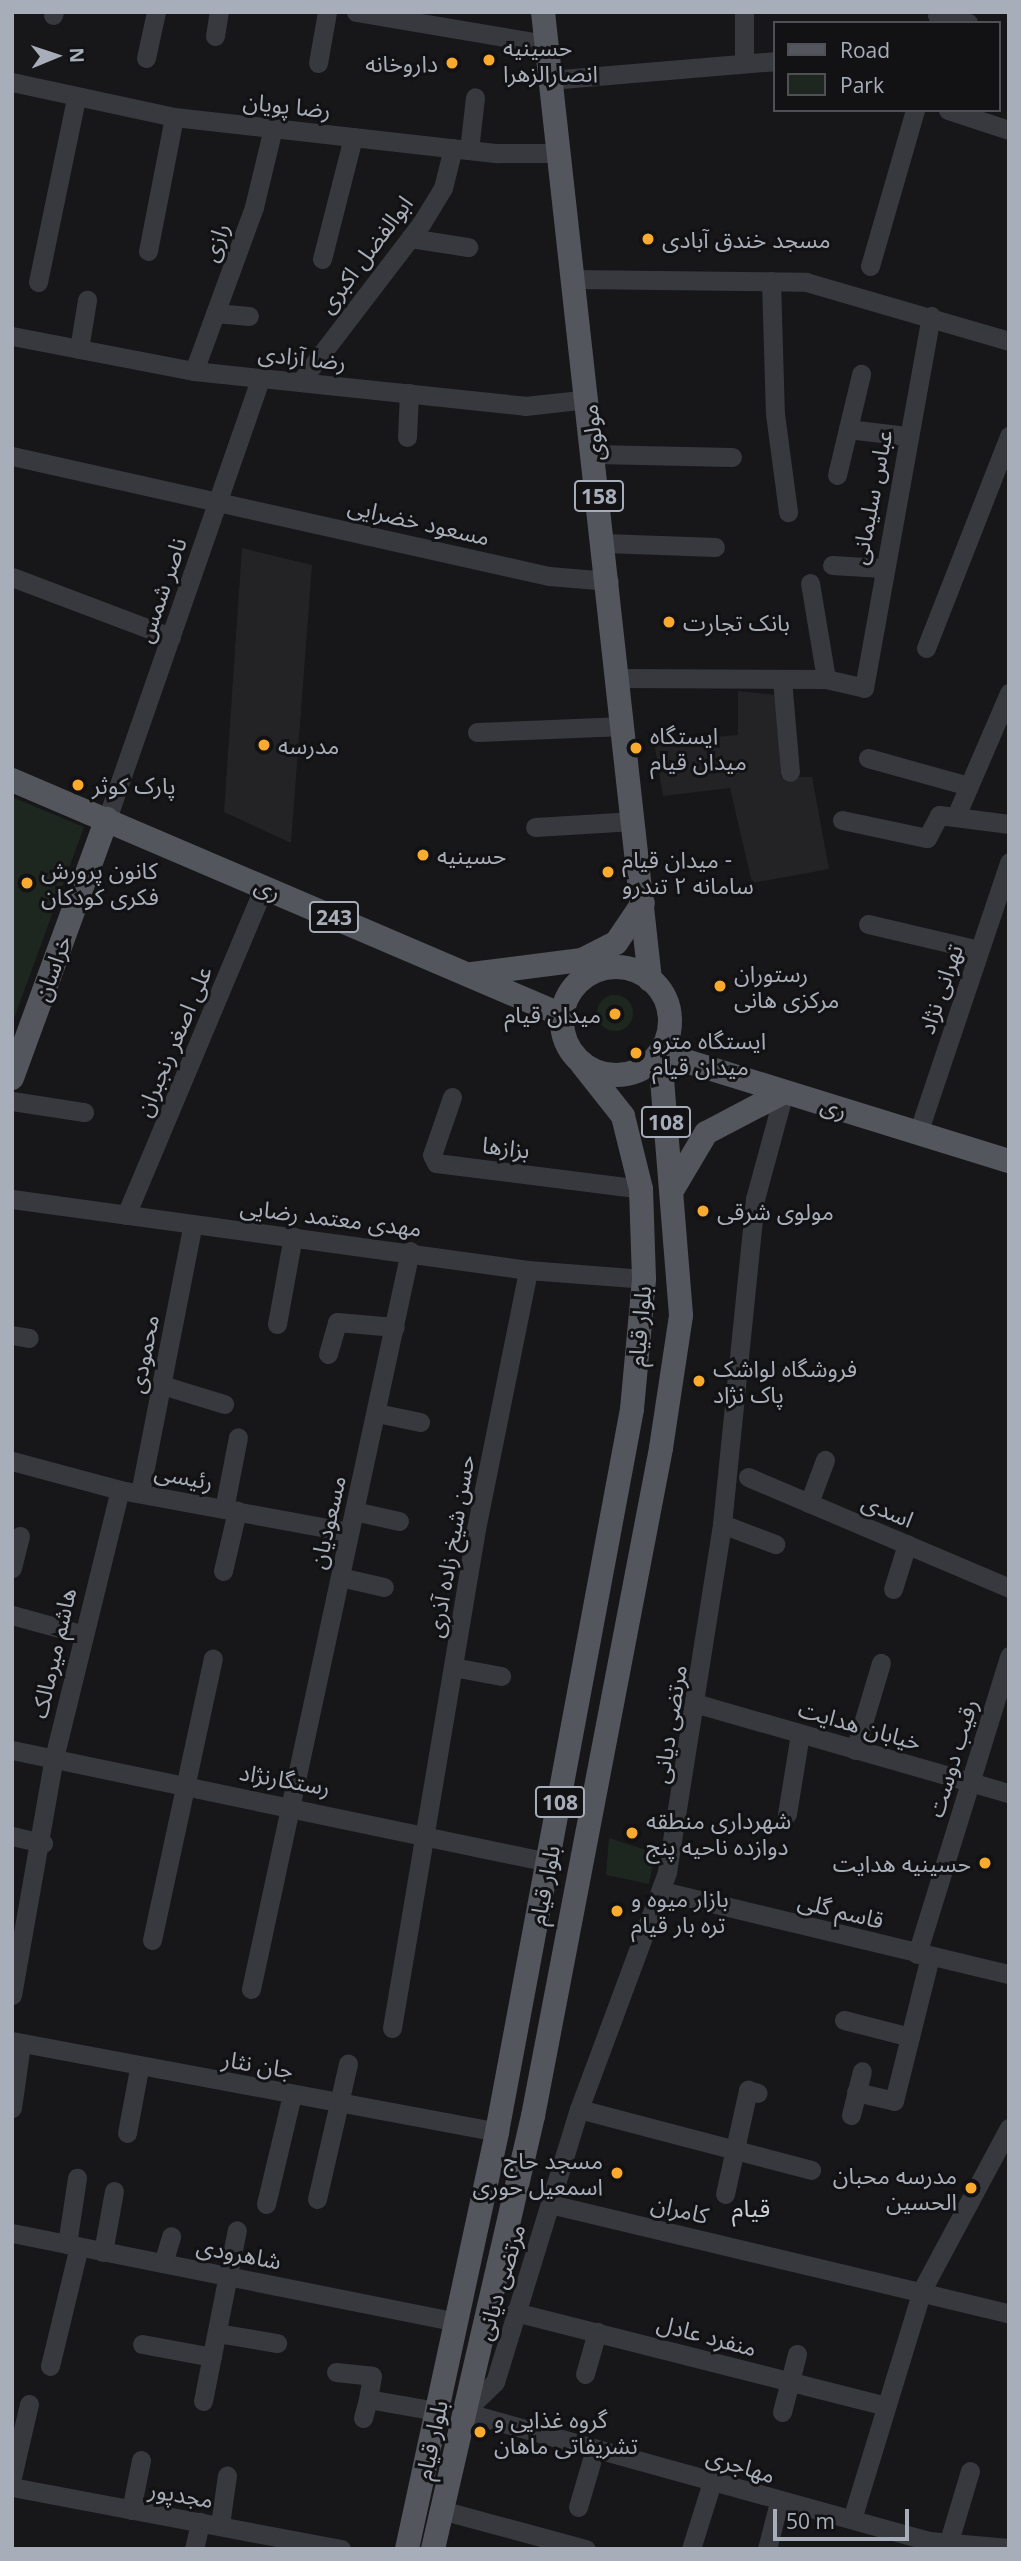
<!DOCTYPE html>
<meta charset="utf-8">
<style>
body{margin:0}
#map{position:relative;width:1021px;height:2561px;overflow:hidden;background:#171719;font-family:"Open Sans","Noto Sans Arabic",sans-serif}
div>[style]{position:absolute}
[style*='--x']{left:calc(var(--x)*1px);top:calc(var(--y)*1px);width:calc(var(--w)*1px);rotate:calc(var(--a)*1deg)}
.built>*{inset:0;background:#232326}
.green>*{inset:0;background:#1e271f}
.round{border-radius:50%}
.minor>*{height:19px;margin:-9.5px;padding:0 9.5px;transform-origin:9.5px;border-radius:9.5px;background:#37393e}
.major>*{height:24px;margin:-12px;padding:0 12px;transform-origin:12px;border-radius:12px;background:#53565d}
.major>.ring{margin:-12px;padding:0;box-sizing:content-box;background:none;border:24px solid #53565d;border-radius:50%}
.dots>*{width:19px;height:19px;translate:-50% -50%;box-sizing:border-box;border:4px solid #121214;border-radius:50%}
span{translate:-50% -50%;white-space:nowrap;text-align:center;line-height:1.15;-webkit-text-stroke:6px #121214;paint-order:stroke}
.shield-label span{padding:2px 5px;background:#121214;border:2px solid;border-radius:5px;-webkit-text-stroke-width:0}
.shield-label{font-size:21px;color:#a8aeb9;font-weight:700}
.poi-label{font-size:23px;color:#a8aeb9}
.left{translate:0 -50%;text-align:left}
.right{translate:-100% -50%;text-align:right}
.street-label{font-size:23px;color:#a8aeb9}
.neighbourhood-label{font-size:24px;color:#c9cdd5}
.frame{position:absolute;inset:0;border:14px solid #a8aeb9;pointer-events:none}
.legend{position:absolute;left:773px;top:21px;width:228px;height:91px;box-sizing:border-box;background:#121214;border:2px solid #4e5056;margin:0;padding:9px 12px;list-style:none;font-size:21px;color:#a8aeb9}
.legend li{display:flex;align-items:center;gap:14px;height:35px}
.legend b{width:35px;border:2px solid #4e5056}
.north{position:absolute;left:21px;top:21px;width:70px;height:70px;-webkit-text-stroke:5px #121214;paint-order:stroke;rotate:88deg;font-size:19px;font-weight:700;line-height:28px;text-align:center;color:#a8aeb9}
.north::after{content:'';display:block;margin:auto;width:24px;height:32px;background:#a8aeb9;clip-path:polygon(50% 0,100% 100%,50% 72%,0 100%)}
.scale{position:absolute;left:773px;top:2509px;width:136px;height:32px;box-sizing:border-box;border:4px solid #a8aeb9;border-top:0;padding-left:9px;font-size:21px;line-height:24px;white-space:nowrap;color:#a8aeb9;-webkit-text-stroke:5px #121214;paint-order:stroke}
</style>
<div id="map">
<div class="built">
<div style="clip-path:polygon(242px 548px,312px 565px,291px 843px,224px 812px)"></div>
<div style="clip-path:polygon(738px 691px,776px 695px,781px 777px,812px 777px,829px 869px,752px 883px,730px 788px,663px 796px,654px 742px,738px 735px)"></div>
</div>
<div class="green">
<div style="clip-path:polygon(12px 797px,84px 827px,12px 1024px)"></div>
<div class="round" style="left:597px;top:995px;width:36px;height:36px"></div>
<div style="clip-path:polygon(609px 1838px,655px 1853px,649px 1884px,606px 1875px)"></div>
</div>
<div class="minor">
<div style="--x:356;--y:12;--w:193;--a:9.6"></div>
<div style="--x:744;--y:12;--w:50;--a:90"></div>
<div style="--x:53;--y:15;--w:3;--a:-72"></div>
<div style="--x:937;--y:15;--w:32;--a:14"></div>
<div style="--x:215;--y:36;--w:24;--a:-81"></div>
<div style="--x:146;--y:58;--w:47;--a:-77.7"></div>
<div style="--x:318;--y:63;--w:52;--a:-80"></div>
<div style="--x:550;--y:80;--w:225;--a:-4.8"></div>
<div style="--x:12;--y:82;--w:166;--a:12.2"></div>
<div style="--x:174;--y:117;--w:325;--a:6.4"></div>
<div style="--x:497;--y:153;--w:62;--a:0"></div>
<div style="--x:948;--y:110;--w:64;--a:18.2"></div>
<div style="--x:469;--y:150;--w:53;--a:-83.5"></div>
<div style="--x:410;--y:238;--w:59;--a:8.8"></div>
<div style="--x:148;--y:251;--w:136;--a:-79"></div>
<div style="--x:322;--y:259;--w:126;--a:-75.7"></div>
<div style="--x:870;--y:266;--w:162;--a:-73.9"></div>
<div style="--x:575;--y:279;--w:231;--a:0.7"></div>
<div style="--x:806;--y:282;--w:211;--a:16.2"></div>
<div style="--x:771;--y:281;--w:133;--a:88.3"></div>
<div style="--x:775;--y:414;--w:99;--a:82.4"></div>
<div style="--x:38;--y:282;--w:187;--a:-78.3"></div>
<div style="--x:215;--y:313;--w:34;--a:5"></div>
<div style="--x:12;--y:336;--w:185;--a:10.9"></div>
<div style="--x:194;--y:371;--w:333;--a:6"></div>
<div style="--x:525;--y:406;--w:63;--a:-6.3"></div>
<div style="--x:79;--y:349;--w:50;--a:-80.7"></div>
<div style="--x:194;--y:371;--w:175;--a:-69.9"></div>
<div style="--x:254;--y:207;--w:81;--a:-76.5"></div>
<div style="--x:300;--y:382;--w:199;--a:-52.6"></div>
<div style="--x:421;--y:224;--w:42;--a:-58.6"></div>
<div style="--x:443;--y:188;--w:41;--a:-76"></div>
<div style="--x:848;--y:429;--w:59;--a:6.8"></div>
<div style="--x:407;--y:437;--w:44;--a:-87.4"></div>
<div style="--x:594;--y:454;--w:138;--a:1.2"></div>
<div style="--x:12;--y:456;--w:550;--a:12.6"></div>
<div style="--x:549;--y:576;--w:60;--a:4.8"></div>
<div style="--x:837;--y:475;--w:104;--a:-76.6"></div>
<div style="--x:605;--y:543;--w:110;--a:2.1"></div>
<div style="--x:832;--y:565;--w:50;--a:3.4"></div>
<div style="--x:12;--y:577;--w:170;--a:20.7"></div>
<div style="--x:810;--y:583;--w:97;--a:80.5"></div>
<div style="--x:926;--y:648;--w:228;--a:-68.6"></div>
<div style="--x:619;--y:678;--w:207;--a:0.3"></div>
<div style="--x:826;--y:679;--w:39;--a:13"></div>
<div style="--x:864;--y:688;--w:378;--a:-79.8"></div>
<div style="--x:782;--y:679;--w:93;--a:85.1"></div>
<div style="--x:477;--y:732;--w:147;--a:-2.3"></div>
<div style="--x:868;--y:758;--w:104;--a:15.6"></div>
<div style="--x:956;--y:816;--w:134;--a:-66.7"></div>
<div style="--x:107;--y:819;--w:467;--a:-70.8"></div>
<div style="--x:842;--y:820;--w:87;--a:12"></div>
<div style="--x:927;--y:838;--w:26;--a:-62"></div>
<div style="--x:939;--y:815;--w:71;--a:7.3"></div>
<div style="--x:535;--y:827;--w:99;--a:-3.5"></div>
<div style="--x:868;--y:924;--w:114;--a:13.2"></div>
<div style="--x:452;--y:1097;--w:61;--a:109"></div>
<div style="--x:432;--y:1155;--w:9;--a:63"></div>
<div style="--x:436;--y:1163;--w:207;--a:7.2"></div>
<div style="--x:12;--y:1101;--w:73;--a:8.7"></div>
<div style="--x:918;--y:1133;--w:286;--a:-71.4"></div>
<div style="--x:12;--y:1199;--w:521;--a:7.83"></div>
<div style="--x:528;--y:1270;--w:116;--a:4.4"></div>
<div style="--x:126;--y:1215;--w:356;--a:-67.2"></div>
<div style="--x:277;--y:1324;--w:89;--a:-79.7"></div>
<div style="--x:12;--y:1335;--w:17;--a:10"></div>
<div style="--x:328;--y:1354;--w:33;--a:-74"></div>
<div style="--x:337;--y:1322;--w:58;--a:4.9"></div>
<div style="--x:162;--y:1385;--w:65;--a:17"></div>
<div style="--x:377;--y:1413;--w:44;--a:11.8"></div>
<div style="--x:12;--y:1461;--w:112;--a:15"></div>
<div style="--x:120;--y:1490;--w:233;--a:10.4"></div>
<div style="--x:748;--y:1477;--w:284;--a:23"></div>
<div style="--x:140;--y:1493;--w:274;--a:-78.9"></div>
<div style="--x:809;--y:1503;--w:46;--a:-69.6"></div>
<div style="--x:224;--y:1509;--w:73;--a:-79"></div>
<div style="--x:354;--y:1511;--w:46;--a:12.5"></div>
<div style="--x:722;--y:1524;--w:57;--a:20.7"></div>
<div style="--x:12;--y:1568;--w:33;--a:-76"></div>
<div style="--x:223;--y:1571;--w:62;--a:-76.9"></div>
<div style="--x:340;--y:1577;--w:45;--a:12.8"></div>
<div style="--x:893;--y:1589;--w:47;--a:-72.7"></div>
<div style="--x:12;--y:1615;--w:72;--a:15.4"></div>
<div style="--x:453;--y:1667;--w:49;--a:10.6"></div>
<div style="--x:698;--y:1704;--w:323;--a:16"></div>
<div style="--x:12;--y:1750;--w:548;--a:11.8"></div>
<div style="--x:855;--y:1750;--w:91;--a:-73.4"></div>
<div style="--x:787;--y:1814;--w:81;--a:-80.8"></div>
<div style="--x:12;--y:1836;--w:32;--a:13"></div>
<div style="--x:662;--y:1891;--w:357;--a:13.5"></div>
<div style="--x:152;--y:1940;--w:288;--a:-77.8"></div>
<div style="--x:917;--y:1954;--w:312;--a:-72.8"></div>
<div style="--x:251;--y:1989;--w:755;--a:-77.84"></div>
<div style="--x:12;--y:1995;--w:241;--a:-80"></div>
<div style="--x:54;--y:1758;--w:276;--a:-76.2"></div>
<div style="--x:844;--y:2020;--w:68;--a:14.4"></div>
<div style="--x:392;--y:2028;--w:506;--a:-80.44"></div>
<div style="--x:476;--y:1529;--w:264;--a:-78.6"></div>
<div style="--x:12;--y:2041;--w:493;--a:10.6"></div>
<div style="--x:856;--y:2092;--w:39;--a:13"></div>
<div style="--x:894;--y:2101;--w:148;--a:-76"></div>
<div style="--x:12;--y:2108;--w:65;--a:-82"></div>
<div style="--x:579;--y:2109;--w:240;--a:14.7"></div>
<div style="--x:851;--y:2115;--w:45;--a:-76"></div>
<div style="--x:127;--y:2133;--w:65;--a:-79.4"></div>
<div style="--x:725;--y:2194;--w:107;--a:-77.5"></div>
<div style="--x:748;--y:2090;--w:10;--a:17"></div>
<div style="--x:317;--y:2199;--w:139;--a:-77.1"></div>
<div style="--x:266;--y:2204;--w:112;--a:-76.6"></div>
<div style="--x:550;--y:2204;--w:472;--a:13.4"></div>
<div style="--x:12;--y:2233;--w:453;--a:11.3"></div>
<div style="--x:67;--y:2244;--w:67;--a:-81.4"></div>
<div style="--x:103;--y:2252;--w:62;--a:-79.8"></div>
<div style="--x:163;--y:2263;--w:28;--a:-73"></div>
<div style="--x:515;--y:2312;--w:383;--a:14.2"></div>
<div style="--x:217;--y:2333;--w:61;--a:9.5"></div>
<div style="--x:142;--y:2344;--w:71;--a:10.5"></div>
<div style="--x:50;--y:2366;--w:123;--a:-76.4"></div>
<div style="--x:336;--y:2372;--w:36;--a:6"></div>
<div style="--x:372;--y:2376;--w:23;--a:100"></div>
<div style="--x:368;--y:2399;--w:70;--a:9.9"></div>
<div style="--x:585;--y:2374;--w:44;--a:-74.1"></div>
<div style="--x:203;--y:2401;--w:174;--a:-78.8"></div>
<div style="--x:464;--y:2412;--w:43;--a:-44.1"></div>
<div style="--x:495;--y:2382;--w:286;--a:-72.9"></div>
<div style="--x:579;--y:2109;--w:253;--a:-69.6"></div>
<div style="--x:667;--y:1872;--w:352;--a:-81"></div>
<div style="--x:722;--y:1524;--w:327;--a:-84.2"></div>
<div style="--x:755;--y:1199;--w:111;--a:-74.8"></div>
<div style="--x:464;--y:2412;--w:483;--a:15.5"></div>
<div style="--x:929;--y:2541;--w:80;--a:5"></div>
<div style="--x:782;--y:2412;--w:60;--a:-75.5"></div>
<div style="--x:363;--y:2418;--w:20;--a:-75"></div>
<div style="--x:12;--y:2477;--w:75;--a:-76.9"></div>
<div style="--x:12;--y:2487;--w:335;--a:10.7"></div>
<div style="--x:578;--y:2507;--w:60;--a:-73.7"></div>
<div style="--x:131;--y:2510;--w:51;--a:-78.7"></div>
<div style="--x:441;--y:2510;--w:150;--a:15.1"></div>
<div style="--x:852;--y:2519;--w:239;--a:-73"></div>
<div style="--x:922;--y:2290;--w:184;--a:-61.8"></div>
<div style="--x:220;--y:2525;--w:50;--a:-82"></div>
<div style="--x:949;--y:2541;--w:73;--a:-73.3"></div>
<div style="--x:194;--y:2549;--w:28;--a:-77"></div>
<div style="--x:691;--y:2549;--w:70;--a:-72.6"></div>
<div style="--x:767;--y:2549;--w:49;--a:-75.7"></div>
</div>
<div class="major">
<div style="--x:543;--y:12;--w:974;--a:83.69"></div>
<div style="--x:12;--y:780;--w:598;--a:23.14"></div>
<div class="ring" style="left:562px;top:967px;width:84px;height:84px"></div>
<div style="--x:472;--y:974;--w:111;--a:-7.3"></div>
<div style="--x:582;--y:960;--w:38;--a:-27"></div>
<div style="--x:616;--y:943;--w:48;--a:-56"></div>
<div style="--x:660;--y:1053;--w:365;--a:17.2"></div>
<div style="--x:12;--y:1078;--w:276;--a:-69.9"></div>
<div style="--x:674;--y:1187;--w:63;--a:-59.3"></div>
<div style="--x:706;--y:1133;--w:88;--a:-27.7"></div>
<div style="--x:407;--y:2549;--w:427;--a:-77.8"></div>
<div style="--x:497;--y:2132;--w:735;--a:-79.42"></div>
<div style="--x:632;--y:1409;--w:131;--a:-84.7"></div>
<div style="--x:644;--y:1279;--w:90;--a:-91.9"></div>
<div style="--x:641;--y:1189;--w:75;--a:-103.9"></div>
<div style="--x:623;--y:1116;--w:66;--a:-128.3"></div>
<div style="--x:433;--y:2549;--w:444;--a:-77"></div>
<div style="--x:533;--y:2116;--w:680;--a:-79.15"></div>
<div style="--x:661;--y:1448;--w:134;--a:-81.4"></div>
<div style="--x:681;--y:1315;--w:263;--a:-94.6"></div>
</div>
<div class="dots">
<div style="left:489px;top:60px;background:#faaa2d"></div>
<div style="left:452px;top:63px;background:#faaa2d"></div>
<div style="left:648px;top:239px;background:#faaa2d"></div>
<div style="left:669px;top:622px;background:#faaa2d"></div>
<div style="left:264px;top:745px;background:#faaa2d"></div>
<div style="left:636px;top:748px;background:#faaa2d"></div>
<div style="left:78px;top:785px;background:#faaa2d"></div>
<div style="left:423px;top:855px;background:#faaa2d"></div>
<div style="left:608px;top:872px;background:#faaa2d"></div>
<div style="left:27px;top:883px;background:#faaa2d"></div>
<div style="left:720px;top:986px;background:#faaa2d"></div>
<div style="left:615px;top:1014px;background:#faaa2d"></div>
<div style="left:636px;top:1053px;background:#faaa2d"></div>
<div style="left:703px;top:1211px;background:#faaa2d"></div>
<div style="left:699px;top:1381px;background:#faaa2d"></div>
<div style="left:632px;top:1833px;background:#faaa2d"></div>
<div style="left:985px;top:1863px;background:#faaa2d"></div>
<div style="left:617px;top:1911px;background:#faaa2d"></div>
<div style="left:617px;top:2173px;background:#faaa2d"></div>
<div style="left:971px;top:2188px;background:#faaa2d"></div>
<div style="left:480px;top:2432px;background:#faaa2d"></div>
</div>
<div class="shield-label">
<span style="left:599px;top:496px">158</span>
<span style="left:334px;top:917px">243</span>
<span style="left:666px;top:1122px">108</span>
<span style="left:560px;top:1802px">108</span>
</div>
<div class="poi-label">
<span class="left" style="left:503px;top:60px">حسینیه<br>انصارالزهرا</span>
<span class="right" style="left:438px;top:63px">داروخانه</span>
<span class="left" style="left:662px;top:239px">مسجد خندق آبادی</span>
<span class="left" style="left:683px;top:622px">بانک تجارت</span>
<span class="left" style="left:650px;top:748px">ایستگاه<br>میدان قیام</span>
<span class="left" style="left:278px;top:745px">مدرسه</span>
<span class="left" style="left:92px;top:785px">پارک کوثر</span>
<span class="left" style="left:437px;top:855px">حسینیه</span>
<span class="left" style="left:622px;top:872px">میدان قیام -<br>سامانه ۲ تندرو</span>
<span class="left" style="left:41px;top:883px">کانون پرورش<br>فکری کودکان</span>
<span class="left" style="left:734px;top:986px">رستوران<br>مرکزی هانی</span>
<span class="right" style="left:601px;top:1014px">میدان قیام</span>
<span class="left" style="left:652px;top:1053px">ایستگاه مترو<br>میدان قیام</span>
<span class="left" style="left:717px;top:1211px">مولوی شرقی</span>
<span class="left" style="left:713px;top:1381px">فروشگاه لواشک<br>پاک نژاد</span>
<span class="left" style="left:646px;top:1833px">شهرداری منطقه<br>دوازده ناحیه پنج</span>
<span class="right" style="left:971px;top:1863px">حسینیه هدایت</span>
<span class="left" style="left:631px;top:1911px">بازار میوه و<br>تره بار قیام</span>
<span class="right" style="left:603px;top:2173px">مسجد حاج<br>اسمعیل حوری</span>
<span class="right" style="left:957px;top:2188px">مدرسه محبان<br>الحسین</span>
<span class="left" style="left:494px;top:2432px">گروه غذایی و<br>تشریفاتی ماهان</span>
</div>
<div class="street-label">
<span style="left:287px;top:105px;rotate:6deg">رضا پویان</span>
<span style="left:215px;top:242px;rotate:-70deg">رازی</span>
<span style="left:365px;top:254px;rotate:-53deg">ابوالفضل اکبری</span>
<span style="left:302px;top:357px;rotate:6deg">رضا آزادی</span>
<span style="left:592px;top:433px;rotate:-97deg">مولوی</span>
<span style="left:871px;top:497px;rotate:-79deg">عباس سلیمانی</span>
<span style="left:419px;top:521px;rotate:13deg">مسعود خضرایی</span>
<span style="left:161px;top:590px;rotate:-71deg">ناصر شمس</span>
<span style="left:268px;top:888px;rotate:23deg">ری</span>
<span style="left:52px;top:968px;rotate:-70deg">خراسان</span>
<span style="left:940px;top:989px;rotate:-71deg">تهرانی نژاد</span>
<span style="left:173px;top:1041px;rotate:-67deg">علی اصغر رنجبران</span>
<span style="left:834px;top:1107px;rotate:17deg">ری</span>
<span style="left:506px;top:1147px;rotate:7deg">بزازها</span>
<span style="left:331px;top:1217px;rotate:7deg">مهدی معتمد رضایی</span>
<span style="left:639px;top:1326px;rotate:-85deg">بلوار قیام</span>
<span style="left:143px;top:1354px;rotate:-79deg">محمودی</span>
<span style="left:184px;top:1476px;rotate:11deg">رئیسی</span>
<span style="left:888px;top:1510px;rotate:23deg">اسدی</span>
<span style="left:327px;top:1522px;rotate:-77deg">مسعودیان</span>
<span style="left:450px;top:1546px;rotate:-80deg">حسن شیخ زاده آذری</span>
<span style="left:53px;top:1653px;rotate:-77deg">هاشم میرمالک</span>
<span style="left:669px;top:1724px;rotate:-81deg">مرتضی دیانی</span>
<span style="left:860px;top:1725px;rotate:16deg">خیابان‌ هدایت</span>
<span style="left:952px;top:1758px;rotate:-73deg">رقیب دوست</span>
<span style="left:285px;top:1779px;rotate:10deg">رستگارنژاد</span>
<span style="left:544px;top:1885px;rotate:-79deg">بلوار قیام</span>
<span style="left:841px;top:1910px;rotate:14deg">قاسم گلی</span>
<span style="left:258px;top:2064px;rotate:10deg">جان نثار</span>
<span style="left:680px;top:2209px;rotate:13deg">کامران</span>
<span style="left:239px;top:2253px;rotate:11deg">شاهرودی</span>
<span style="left:500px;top:2282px;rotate:-73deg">مرتضی دیانی</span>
<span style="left:707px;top:2335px;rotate:15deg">منفرد عادل</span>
<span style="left:431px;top:2440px;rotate:-78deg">بلوار قیام</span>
<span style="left:741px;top:2465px;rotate:17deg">مهاجری</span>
<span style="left:181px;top:2494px;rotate:10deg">مجدپور</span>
</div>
<div class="neighbourhood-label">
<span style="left:751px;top:2208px">قیام</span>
</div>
<div class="frame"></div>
<ul class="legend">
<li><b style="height:9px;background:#53565d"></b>Road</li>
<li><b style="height:19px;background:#1e271f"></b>Park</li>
</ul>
<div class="north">N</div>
<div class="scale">50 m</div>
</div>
